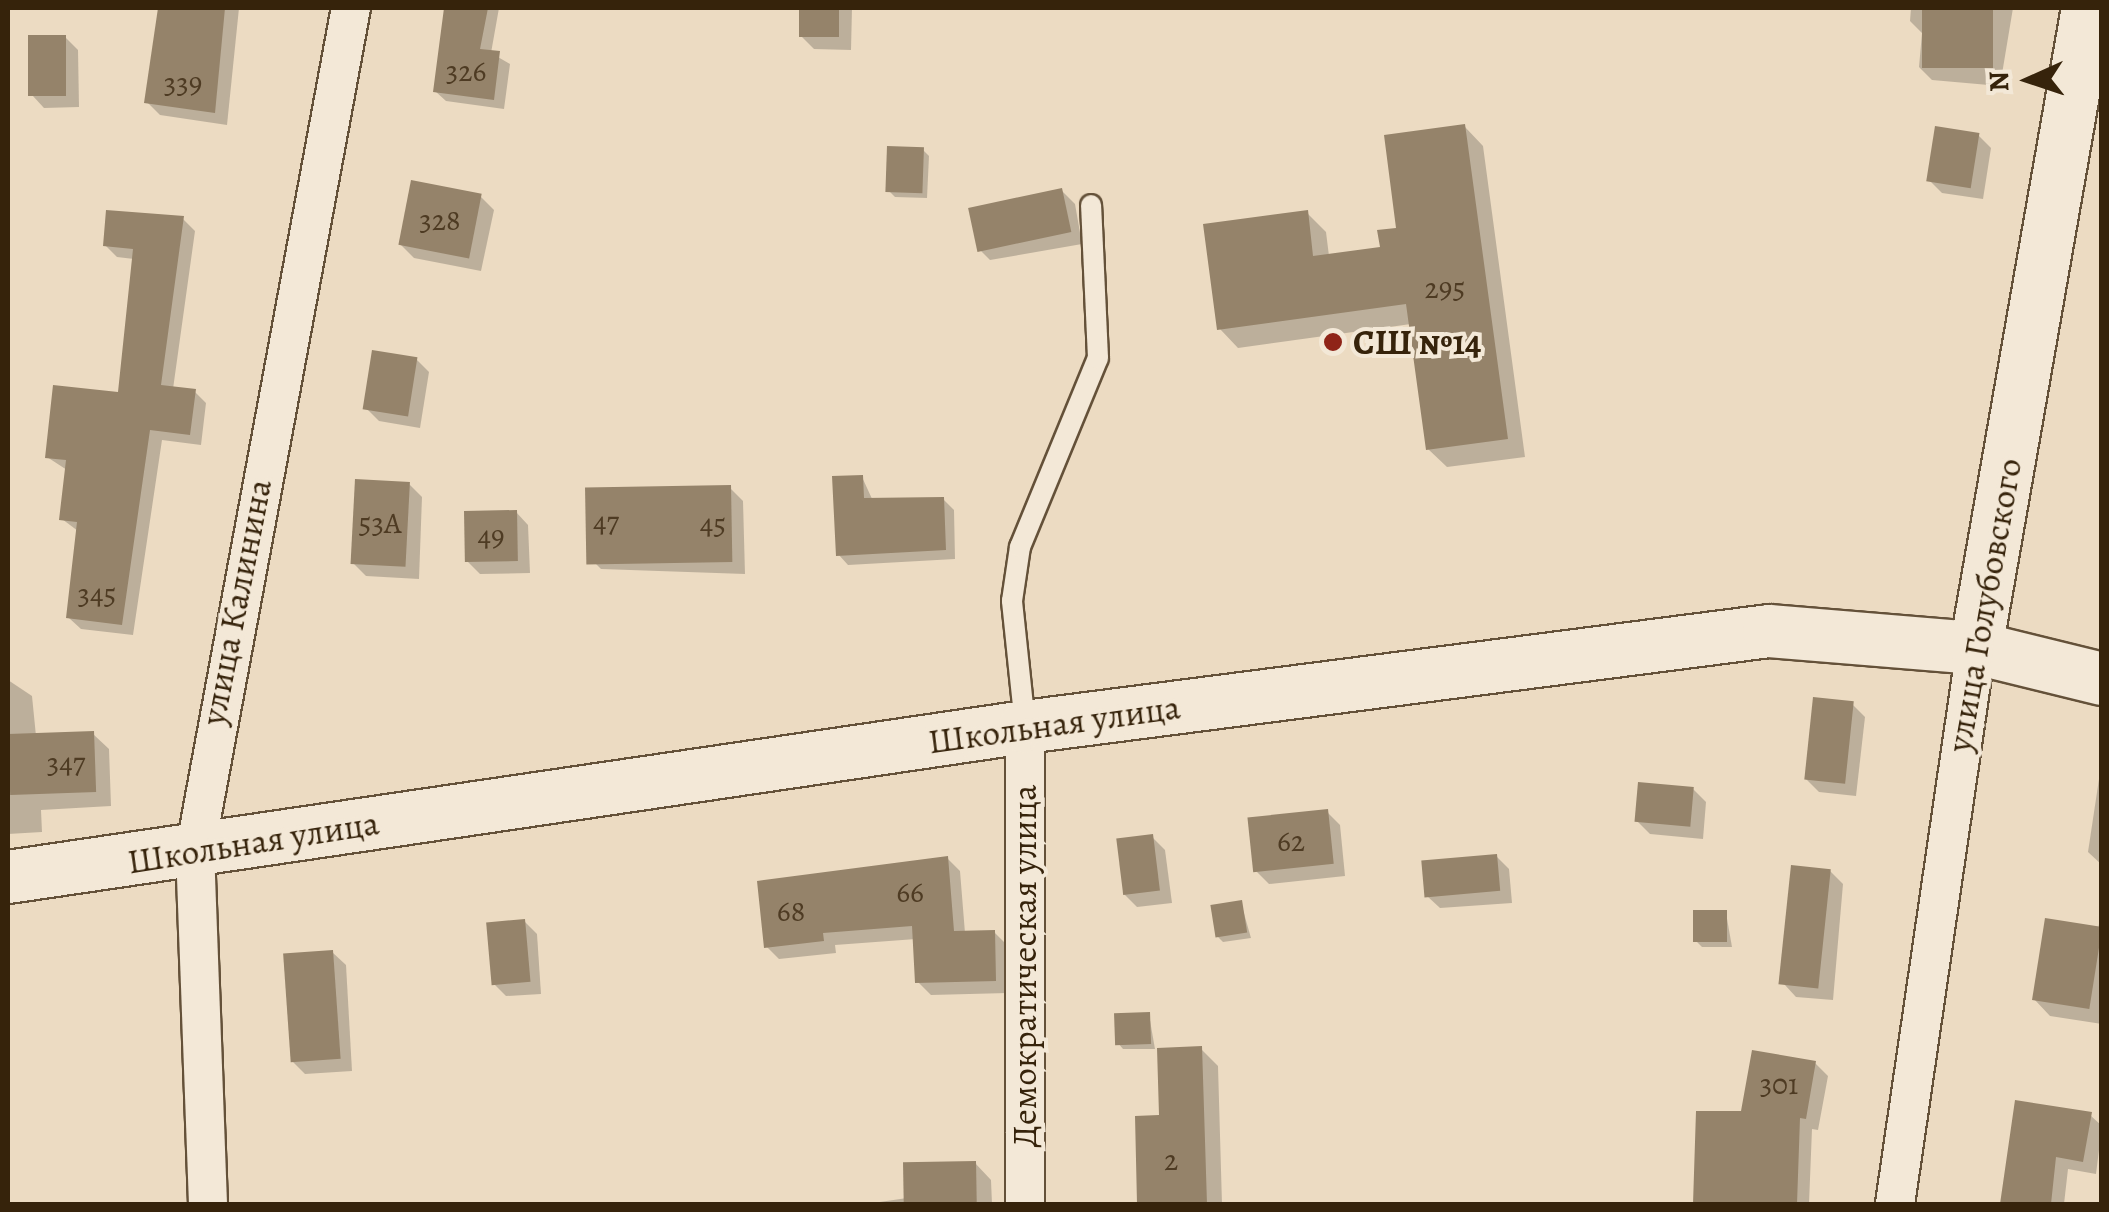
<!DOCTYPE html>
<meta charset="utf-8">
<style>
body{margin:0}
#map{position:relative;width:2109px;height:1212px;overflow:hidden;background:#ecdbc2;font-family:Alegreya,serif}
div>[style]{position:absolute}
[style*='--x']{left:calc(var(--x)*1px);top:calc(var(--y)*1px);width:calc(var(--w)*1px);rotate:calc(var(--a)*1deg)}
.shadow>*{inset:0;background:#0003}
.building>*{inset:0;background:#95836a;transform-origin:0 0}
.roads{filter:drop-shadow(2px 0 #645139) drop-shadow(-2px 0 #645139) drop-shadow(0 2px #645139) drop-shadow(0 -2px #645139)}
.lane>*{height:20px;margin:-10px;padding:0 10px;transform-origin:10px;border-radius:10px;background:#f3e8d7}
.street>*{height:38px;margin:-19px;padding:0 19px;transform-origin:19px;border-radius:19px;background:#f3e8d7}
.secondary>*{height:52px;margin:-26px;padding:0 26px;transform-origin:26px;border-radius:26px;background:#f3e8d7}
.dots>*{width:28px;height:28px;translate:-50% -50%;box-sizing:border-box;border:5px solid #f3e8d7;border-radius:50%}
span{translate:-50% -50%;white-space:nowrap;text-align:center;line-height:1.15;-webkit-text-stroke:8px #f3e8d7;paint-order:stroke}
.number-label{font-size:30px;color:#4e3b23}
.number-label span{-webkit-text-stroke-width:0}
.poi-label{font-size:35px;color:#36230b;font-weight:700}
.left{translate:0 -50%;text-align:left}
.street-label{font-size:35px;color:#36230b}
.frame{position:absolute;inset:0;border:10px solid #36230b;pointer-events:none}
.north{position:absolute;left:1979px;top:30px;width:100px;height:100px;-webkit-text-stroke:8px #f3e8d7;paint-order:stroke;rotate:267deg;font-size:28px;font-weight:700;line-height:40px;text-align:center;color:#36230b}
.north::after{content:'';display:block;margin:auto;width:35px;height:45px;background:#36230b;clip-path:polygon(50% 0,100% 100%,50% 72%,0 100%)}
</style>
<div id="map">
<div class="shadow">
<div style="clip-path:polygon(159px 8px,239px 8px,227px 125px,160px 115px,147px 102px)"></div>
<div style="clip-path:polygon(448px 8px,499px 8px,491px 53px,510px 64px,504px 109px,446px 101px,435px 91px)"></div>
<div style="clip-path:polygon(801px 8px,852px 8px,851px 50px,814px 49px,801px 36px)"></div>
<div style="clip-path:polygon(1911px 8px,2013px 8px,2000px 86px,1932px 80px,1919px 67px,1922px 33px,1910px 21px)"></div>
<div style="clip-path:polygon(65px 37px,78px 50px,79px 107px,44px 108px,32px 95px)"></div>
<div style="clip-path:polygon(1465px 127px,1483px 146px,1525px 457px,1447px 467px,1428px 449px,1411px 324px,1238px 348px,1220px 329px,1307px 213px,1326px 232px,1329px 256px,1382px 249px)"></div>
<div style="clip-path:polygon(1978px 135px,1991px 148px,1983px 199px,1942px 193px,1929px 180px)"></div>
<div style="clip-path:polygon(923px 150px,929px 156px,927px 198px,895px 197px,889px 191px)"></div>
<div style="clip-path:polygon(1062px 191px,1075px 204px,1082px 244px,990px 260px,977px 247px)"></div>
<div style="clip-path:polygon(481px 197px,494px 210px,481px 271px,414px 258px,401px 245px)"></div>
<div style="clip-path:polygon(183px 219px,195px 231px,173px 389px,194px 391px,206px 403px,201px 445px,162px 440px,133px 635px,81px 629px,69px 618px,78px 531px,62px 519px,67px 470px,47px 457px,121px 395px,134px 259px,117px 257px,105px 245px)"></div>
<div style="clip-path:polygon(416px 359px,429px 372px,420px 428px,379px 421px,366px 408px)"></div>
<div style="clip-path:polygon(862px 477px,873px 501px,943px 499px,954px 510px,955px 559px,848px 565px,838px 554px)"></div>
<div style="clip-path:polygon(409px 484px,422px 497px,419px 579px,366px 576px,353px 563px)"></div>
<div style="clip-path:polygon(730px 488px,743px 501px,745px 574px,601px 569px,588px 556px)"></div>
<div style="clip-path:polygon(516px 512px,528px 525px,530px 573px,480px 574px,467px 561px)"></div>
<div style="clip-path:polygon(8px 680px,32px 696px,36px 736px,93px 734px,109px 749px,111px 806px,41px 810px,42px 832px,8px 834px)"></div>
<div style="clip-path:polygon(1852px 704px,1865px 717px,1856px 796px,1819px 792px,1806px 779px)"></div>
<div style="clip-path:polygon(2099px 779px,2102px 779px,2102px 865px,2088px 852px)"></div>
<div style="clip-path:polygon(1693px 789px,1706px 802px,1703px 839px,1650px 834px,1637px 821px)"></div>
<div style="clip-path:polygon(1327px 812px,1340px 825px,1345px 876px,1269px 884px,1256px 871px)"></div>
<div style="clip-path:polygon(1152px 837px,1165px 850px,1172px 903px,1137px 907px,1124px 894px)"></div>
<div style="clip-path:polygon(1496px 856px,1509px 869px,1512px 903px,1440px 908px,1427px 896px)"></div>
<div style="clip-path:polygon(947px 858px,960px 871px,965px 933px,994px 932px,1007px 945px,1008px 993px,931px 995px,918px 982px,916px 939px,835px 945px,836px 953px,779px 959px,766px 946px)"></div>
<div style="clip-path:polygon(1830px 871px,1843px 884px,1833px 1000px,1796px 997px,1784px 984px)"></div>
<div style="clip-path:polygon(1241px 903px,1251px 938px,1223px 942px,1217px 936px)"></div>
<div style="clip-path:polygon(2102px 909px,2102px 1024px,2050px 1016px,2034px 999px,2098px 929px)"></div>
<div style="clip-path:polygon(1726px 913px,1732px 947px,1702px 947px,1696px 941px)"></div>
<div style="clip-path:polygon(524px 921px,537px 934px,541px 994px,506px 996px,493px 983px)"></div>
<div style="clip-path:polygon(332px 952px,346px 965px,352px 1071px,305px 1074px,292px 1061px)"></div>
<div style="clip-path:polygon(1149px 1015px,1155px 1049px,1123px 1049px,1118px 1043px)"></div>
<div style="clip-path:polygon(1201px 1049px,1218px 1066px,1222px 1204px,1140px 1204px,1138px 1118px,1162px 1118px)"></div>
<div style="clip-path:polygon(1815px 1063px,1828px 1076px,1818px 1130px,1812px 1129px,1809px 1204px,1696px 1204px,1698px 1114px,1743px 1113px)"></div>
<div style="clip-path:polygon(2017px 1103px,2090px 1115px,2102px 1126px,2096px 1174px,2068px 1169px,2064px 1204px,2004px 1204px)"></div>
<div style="clip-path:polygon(975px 1163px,991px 1180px,992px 1204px,866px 1204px,907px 1198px)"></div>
</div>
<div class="building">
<div style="clip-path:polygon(158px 8px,225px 8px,215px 113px,144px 103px)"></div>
<div style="clip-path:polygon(444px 8px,488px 8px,480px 49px,500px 51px,494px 100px,433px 92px)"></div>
<div style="left:799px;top:8px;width:40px;height:29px"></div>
<div style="left:1922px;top:8px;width:71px;height:60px"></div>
<div style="left:28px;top:35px;width:38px;height:61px"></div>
<div style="clip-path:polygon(1465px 124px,1508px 439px,1426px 450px,1406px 304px,1217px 330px,1203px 224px,1308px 210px,1313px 256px,1380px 247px,1377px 230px,1396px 228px,1384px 135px)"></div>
<div style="left:1935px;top:126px;width:45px;height:56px;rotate:9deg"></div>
<div style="left:887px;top:146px;width:37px;height:46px;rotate:2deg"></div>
<div style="left:411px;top:180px;width:72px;height:66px;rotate:11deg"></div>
<div style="left:1062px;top:188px;width:45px;height:96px;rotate:78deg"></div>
<div style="clip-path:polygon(106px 210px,184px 216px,161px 385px,196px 389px,190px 435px,150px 430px,122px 625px,66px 618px,77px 522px,59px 520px,66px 460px,45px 458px,53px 385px,118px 392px,133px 249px,103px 246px)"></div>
<div style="left:372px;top:350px;width:46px;height:60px;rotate:9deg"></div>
<div style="clip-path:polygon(863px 475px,864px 498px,944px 497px,946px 550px,836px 556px,832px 476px)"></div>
<div style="left:355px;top:479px;width:55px;height:85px;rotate:3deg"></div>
<div style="left:731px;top:485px;width:77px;height:146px;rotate:89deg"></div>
<div style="left:517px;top:510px;width:51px;height:53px;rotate:89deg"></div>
<div style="left:1813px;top:697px;width:41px;height:83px;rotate:6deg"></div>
<div style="left:94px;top:731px;width:61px;height:86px;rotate:88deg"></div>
<div style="left:1638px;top:782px;width:56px;height:40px;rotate:5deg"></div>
<div style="left:1328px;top:809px;width:55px;height:81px;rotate:84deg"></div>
<div style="left:1153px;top:834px;width:57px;height:37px;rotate:83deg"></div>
<div style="left:1497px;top:854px;width:37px;height:76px;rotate:85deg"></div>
<div style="clip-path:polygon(948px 856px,954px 931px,995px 930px,996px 981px,915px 983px,912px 926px,823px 933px,824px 941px,764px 948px,757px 881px)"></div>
<div style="left:1791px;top:865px;width:40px;height:120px;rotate:6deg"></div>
<div style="left:1242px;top:900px;width:33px;height:32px;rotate:81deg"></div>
<div style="left:1727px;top:910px;width:32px;height:34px;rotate:90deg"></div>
<div style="left:2045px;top:918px;width:58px;height:83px;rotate:9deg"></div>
<div style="left:525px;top:919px;width:63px;height:39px;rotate:85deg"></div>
<div style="left:333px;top:950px;width:109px;height:50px;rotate:86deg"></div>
<div style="left:1150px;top:1012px;width:32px;height:36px;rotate:88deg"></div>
<div style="clip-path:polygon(1202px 1046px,1207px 1204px,1137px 1204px,1135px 1116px,1159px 1115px,1157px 1048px)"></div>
<div style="clip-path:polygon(1752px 1050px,1816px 1061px,1806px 1119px,1800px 1118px,1797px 1204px,1693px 1204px,1696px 1111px,1741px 1111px)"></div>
<div style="clip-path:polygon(2015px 1100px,2092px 1112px,2083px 1162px,2056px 1157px,2051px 1204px,2000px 1204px)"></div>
<div style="left:976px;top:1161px;width:43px;height:73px;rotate:89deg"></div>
</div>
<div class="roads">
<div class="lane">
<div style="--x:1025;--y:725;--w:125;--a:-96"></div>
<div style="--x:1012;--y:601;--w:55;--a:-81.6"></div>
<div style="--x:1020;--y:547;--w:204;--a:-67.6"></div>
<div style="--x:1098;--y:358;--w:153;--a:-92.6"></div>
</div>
<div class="street">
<div style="--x:208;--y:1204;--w:353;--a:-92.1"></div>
<div style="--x:195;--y:851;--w:857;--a:-79.52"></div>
<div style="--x:1025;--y:1204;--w:477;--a:-90"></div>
<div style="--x:1895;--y:1204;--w:562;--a:-81.71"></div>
</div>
<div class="secondary">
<div style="--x:1976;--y:648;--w:650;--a:-80.07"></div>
<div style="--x:8;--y:877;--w:1028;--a:-8.39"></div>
<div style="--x:1025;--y:727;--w:750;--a:-7.35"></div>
<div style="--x:1769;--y:631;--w:208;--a:4.7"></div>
<div style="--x:1976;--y:648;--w:130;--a:13.8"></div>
</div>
</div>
<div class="dots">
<div style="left:1333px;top:342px;background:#8f2418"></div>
</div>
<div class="number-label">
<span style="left:466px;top:71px">326</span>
<span style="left:183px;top:83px">339</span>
<span style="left:440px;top:220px">328</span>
<span style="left:1445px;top:288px">295</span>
<span style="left:606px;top:522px">47</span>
<span style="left:380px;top:523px">53А</span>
<span style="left:713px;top:524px">45</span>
<span style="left:491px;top:536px">49</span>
<span style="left:97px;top:594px">345</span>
<span style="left:66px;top:763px">347</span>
<span style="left:1291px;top:841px">62</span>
<span style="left:910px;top:892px">66</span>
<span style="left:791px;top:911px">68</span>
<span style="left:1779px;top:1084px">301</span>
<span style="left:1171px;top:1160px">2</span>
</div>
<div class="poi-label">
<span class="left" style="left:1353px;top:342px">СШ №14</span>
</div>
<div class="street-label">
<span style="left:236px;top:602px;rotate:-79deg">улица Калинина</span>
<span style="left:1984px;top:605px;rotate:-80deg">улица Голубовского</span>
<span style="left:1054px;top:724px;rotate:-8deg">Школьная улица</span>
<span style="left:253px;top:842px;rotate:-9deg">Школьная улица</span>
<span style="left:1024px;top:966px;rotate:-90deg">Демократическая улица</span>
</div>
<div class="frame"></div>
<div class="north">N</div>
</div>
